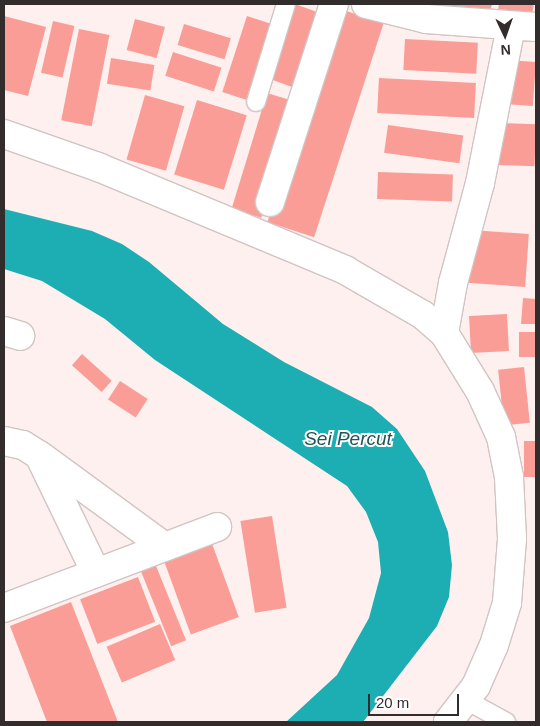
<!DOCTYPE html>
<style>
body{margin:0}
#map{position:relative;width:540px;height:726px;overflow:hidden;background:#fef0ef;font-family:Arial,sans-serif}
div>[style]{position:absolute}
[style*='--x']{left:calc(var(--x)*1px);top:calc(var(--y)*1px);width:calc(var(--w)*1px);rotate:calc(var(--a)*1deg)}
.water>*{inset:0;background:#1caeb3}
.building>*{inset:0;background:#f99d96;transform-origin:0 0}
.roads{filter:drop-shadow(1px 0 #d1c4c3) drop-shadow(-1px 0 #d1c4c3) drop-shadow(0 1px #d1c4c3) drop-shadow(0 -1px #d1c4c3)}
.service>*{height:18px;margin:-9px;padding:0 9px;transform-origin:9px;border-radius:9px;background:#fff}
.minor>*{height:28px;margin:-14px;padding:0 14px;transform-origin:14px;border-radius:14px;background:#fff}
span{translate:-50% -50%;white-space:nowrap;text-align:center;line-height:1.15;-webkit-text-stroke:4px #fff;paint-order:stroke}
.water-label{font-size:19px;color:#205659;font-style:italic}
.frame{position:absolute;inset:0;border:5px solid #322d2c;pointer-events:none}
.north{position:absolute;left:480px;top:10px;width:50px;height:50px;-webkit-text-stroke:4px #fff;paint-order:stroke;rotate:177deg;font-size:14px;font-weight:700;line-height:20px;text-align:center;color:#322d2c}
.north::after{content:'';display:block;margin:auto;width:18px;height:22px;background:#322d2c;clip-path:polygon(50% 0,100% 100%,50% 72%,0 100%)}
.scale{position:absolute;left:368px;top:694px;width:91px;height:22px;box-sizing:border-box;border:2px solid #322d2c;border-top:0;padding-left:6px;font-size:15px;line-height:18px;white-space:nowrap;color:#322d2c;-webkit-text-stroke:4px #fff;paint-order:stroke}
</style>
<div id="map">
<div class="water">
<div style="clip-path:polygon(4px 209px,92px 231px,122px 244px,149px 262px,223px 324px,284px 362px,372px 407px,397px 429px,425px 471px,448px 532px,452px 565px,449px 597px,437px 626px,363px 722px,286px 722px,337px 675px,369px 618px,381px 573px,378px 542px,366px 512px,347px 486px,155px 360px,105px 319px,42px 281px,4px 269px)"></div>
</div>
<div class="building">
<div style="left:295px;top:4px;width:33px;height:79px;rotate:20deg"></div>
<div style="clip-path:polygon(441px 4px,492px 4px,489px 16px,440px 8px)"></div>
<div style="clip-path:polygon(499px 4px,534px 4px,530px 23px,497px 16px)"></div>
<div style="left:337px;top:8px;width:49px;height:225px;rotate:18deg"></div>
<div style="clip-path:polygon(4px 16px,46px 27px,28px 96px,4px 90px)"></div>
<div style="left:247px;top:16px;width:25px;height:80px;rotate:18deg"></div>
<div style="left:135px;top:19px;width:31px;height:32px;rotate:15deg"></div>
<div style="left:53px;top:21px;width:22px;height:53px;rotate:13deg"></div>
<div style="left:184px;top:24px;width:49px;height:22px;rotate:17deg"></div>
<div style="left:79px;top:29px;width:31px;height:93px;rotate:11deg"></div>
<div style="left:405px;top:39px;width:73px;height:31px;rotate:3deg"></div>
<div style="left:173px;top:52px;width:51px;height:25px;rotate:18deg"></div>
<div style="left:111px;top:58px;width:44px;height:26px;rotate:9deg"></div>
<div style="left:507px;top:60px;width:29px;height:44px;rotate:4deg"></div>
<div style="left:379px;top:78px;width:97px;height:35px;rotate:3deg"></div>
<div style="left:267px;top:93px;width:31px;height:121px;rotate:17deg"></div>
<div style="left:145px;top:95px;width:41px;height:67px;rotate:16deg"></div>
<div style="left:197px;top:100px;width:52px;height:78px;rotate:17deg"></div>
<div style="left:498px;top:123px;width:38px;height:42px;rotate:2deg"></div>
<div style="left:388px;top:125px;width:76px;height:28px;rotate:8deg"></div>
<div style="left:378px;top:172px;width:75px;height:27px;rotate:2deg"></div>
<div style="left:471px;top:230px;width:58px;height:53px;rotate:4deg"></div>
<div style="clip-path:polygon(523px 298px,536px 299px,536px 324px,521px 324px)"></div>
<div style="left:507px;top:314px;width:37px;height:38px;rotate:87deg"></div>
<div style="left:519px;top:332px;width:17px;height:25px"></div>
<div style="left:82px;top:354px;width:40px;height:15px;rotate:42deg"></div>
<div style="left:524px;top:367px;width:56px;height:26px;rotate:84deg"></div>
<div style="left:120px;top:381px;width:33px;height:22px;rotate:33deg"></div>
<div style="left:524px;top:441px;width:12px;height:36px"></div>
<div style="left:272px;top:516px;width:93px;height:32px;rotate:81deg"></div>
<div style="left:210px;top:538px;width:84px;height:51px;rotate:70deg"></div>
<div style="left:152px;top:556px;width:91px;height:16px;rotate:68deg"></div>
<div style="left:138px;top:577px;width:48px;height:62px;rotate:69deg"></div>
<div style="clip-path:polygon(71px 602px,118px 722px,47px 722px,10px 626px)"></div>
<div style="left:160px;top:624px;width:39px;height:58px;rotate:67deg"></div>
</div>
<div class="roads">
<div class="service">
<div style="--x:256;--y:102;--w:102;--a:-73"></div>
<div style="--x:466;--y:700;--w:46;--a:28.8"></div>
</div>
<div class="minor">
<div style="--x:366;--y:4;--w:62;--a:14"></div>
<div style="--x:426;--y:19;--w:110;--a:4.2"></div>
<div style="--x:4;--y:134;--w:100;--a:19.3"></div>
<div style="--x:98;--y:167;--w:268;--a:22.6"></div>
<div style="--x:345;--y:270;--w:90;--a:30"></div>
<div style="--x:423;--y:315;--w:28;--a:41"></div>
<div style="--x:444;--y:333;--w:68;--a:58.2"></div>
<div style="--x:480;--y:391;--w:51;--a:65.5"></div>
<div style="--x:501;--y:437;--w:41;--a:78.7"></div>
<div style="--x:509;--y:477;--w:62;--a:87.2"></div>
<div style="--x:512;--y:539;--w:64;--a:94.5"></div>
<div style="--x:507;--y:603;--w:44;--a:107.2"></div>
<div style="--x:494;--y:645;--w:45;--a:113.7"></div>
<div style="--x:476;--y:686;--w:46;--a:127.9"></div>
<div style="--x:270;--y:202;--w:208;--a:-72.1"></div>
<div style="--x:4;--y:331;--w:17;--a:17"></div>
<div style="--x:444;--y:333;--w:51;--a:-79.8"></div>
<div style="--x:453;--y:283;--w:104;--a:-74.9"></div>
<div style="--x:480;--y:183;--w:160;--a:-78.8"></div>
<div style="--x:4;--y:441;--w:19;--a:12"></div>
<div style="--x:23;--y:445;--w:19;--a:32"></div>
<div style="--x:39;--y:455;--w:131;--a:64.2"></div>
<div style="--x:42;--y:457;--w:152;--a:36.2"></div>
<div style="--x:4;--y:608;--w:228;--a:-20.8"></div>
</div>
</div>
<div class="water-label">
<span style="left:348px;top:439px">Sei Percut</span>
</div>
<div class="frame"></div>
<div class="north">N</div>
<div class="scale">20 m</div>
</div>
